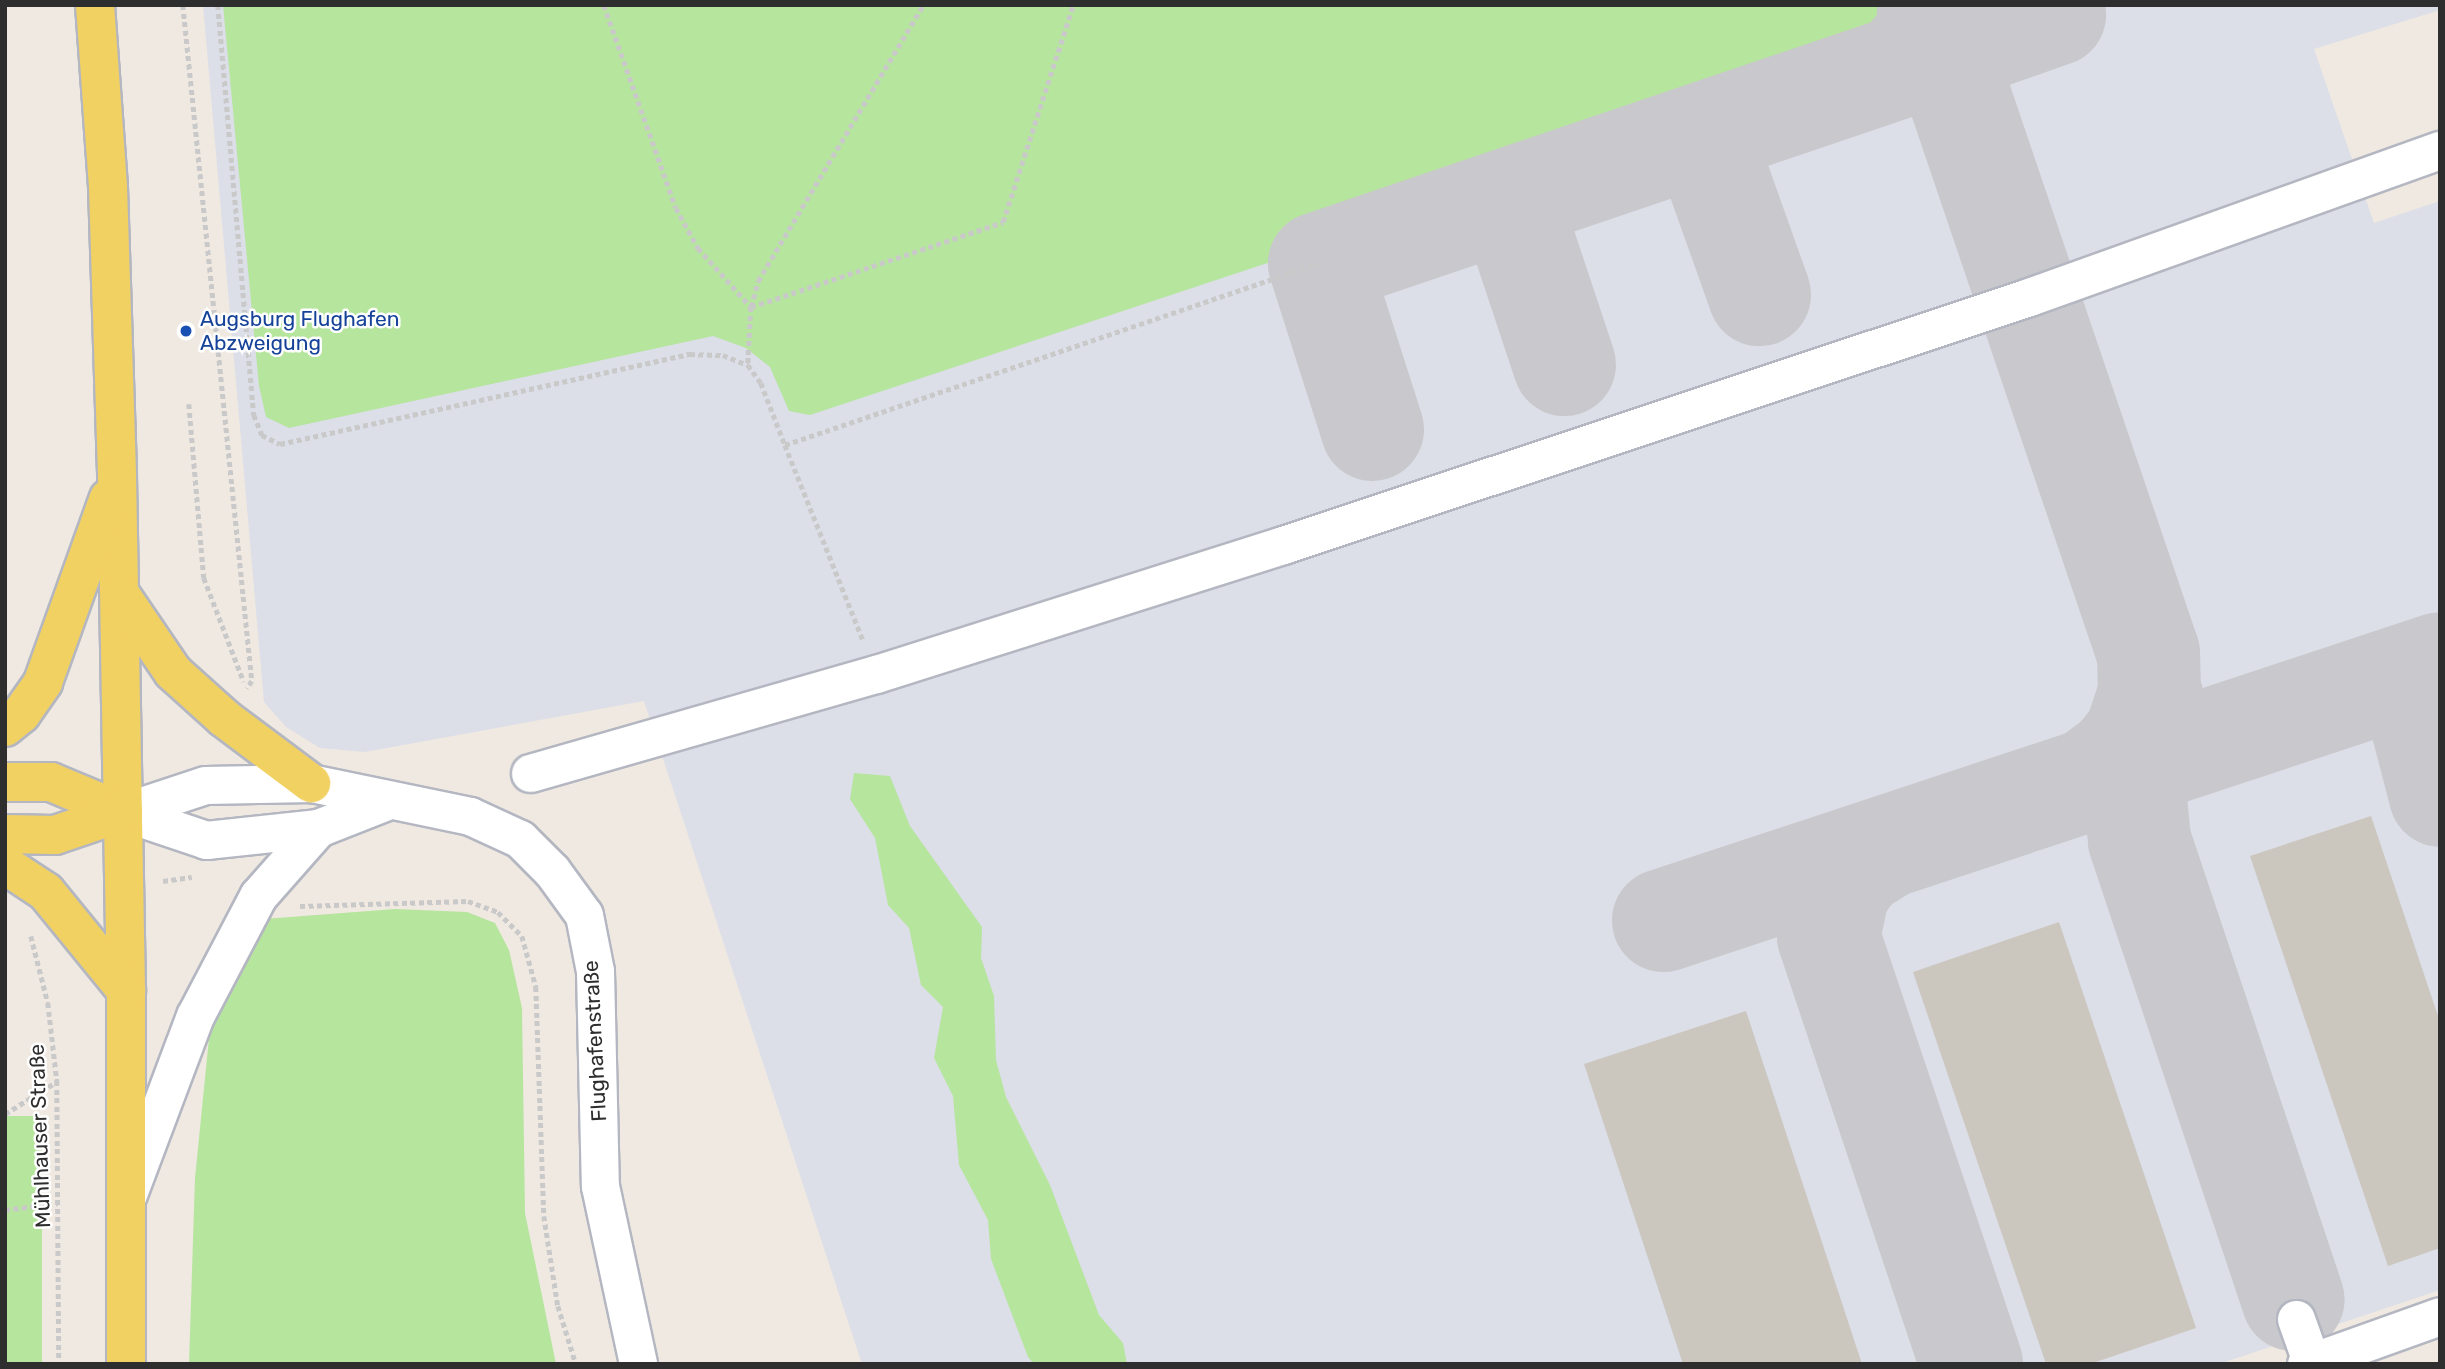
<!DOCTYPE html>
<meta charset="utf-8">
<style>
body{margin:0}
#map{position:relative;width:2445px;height:1369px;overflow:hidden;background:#efe9e1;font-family:Rubik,sans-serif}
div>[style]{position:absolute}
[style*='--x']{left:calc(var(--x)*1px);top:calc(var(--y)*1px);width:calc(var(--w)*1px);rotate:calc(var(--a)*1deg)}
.airport>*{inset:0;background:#dcdee8}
.green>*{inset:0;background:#b6e59e;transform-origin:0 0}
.taxiway>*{height:103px;margin:-51.5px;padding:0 51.5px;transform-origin:51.5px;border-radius:51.5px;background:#c9c8cc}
.building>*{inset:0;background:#cbc7bf}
.path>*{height:4.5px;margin-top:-2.25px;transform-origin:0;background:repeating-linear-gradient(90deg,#c9c9c9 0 5px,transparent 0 8.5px)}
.roads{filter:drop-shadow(2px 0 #b4b7c1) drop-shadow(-2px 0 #b4b7c1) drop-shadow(0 2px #b4b7c1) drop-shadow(0 -2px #b4b7c1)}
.minor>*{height:37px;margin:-18.5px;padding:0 18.5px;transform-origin:18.5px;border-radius:18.5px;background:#fff}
.major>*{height:38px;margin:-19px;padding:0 19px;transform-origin:19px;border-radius:19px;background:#f2d163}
.dots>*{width:19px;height:19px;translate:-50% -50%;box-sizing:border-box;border:4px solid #fff;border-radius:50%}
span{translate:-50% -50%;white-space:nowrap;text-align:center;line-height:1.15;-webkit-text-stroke:5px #fff;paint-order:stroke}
.transit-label{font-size:21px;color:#164399}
.left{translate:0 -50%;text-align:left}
.street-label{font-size:21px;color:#2e2e2e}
.frame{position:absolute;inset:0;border:7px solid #2e2e2e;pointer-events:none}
</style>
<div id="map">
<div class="airport">
<div style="clip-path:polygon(203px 5px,2440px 5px,2440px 10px,2314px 49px,2374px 223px,2440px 201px,2440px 1290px,2219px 1364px,862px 1364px,644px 701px,365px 752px,320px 748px,286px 727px,264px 702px)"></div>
</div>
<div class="green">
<div style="clip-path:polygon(223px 5px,1887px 5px,1897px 36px,1876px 61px,810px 415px,789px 411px,770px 367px,746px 348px,713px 336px,289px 428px,266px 417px,259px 386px)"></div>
<div style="clip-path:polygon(854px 773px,890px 776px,910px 826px,982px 927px,981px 958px,994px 996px,996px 1060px,1006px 1097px,1050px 1185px,1099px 1315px,1123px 1343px,1127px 1364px,1034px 1364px,1028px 1357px,991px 1259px,988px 1220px,959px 1165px,953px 1096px,934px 1058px,943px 1007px,921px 985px,909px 928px,888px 905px,875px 838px,850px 799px)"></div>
<div style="clip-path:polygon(395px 909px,467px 912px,495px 923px,509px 950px,522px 1008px,525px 1213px,556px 1364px,189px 1364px,195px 1178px,209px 1038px,234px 969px,264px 919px)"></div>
<div style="left:42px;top:1116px;width:248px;height:38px;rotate:90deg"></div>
</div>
<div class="taxiway">
<div style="--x:1928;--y:5;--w:684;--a:71.25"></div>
<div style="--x:2148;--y:653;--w:40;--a:88.6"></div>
<div style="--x:2149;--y:693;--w:44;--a:108.4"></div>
<div style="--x:2135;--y:735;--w:29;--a:128"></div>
<div style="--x:2117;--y:758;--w:38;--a:143"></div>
<div style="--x:1929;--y:8;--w:30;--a:42"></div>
<div style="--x:1951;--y:28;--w:38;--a:14"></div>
<div style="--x:1988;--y:37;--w:70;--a:-19.2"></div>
<div style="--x:1702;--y:134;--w:170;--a:70.4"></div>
<div style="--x:1509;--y:199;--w:174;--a:71.6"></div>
<div style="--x:1372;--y:429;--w:174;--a:-107.7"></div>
<div style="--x:1319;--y:263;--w:613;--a:-18.73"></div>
<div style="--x:1900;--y:66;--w:38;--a:-49"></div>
<div style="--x:1925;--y:37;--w:29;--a:-82"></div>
<div style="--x:2440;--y:678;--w:30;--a:120"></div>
<div style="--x:2425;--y:704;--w:22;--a:98"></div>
<div style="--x:2422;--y:726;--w:71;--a:75.4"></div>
<div style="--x:2152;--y:699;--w:91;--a:101.4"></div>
<div style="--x:2134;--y:788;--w:52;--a:84.5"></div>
<div style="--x:2139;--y:840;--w:484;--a:71.5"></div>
<div style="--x:1880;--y:850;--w:28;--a:148"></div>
<div style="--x:1856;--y:865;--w:30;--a:127"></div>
<div style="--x:1838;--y:889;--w:48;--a:102"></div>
<div style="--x:1828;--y:936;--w:451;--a:71.5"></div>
<div style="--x:1663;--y:920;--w:818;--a:-18.3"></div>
</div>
<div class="building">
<div style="clip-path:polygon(2371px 816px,2440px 1022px,2440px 1248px,2388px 1266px,2250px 856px)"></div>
<div style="clip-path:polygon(2059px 922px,2196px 1328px,2090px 1364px,2046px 1364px,1913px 972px)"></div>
<div style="clip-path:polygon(1746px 1011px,1862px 1364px,1683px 1364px,1584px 1064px)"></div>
</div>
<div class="path">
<div style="--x:183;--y:5;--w:680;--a:84.17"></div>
<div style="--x:252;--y:681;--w:9;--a:122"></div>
<div style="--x:218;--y:5;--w:412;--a:85"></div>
<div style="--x:254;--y:415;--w:22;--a:68"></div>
<div style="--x:262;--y:435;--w:20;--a:27"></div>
<div style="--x:280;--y:444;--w:420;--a:-12.4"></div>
<div style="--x:690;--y:354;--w:33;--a:2"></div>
<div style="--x:723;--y:355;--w:27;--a:22"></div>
<div style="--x:748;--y:365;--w:22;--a:54"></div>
<div style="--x:761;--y:383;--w:66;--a:68.8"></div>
<div style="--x:785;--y:445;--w:564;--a:-18.82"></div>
<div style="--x:604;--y:5;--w:215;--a:70.5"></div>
<div style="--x:676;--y:208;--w:46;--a:61.2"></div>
<div style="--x:698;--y:248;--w:79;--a:48.1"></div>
<div style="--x:751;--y:307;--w:58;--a:93"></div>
<div style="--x:751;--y:307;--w:266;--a:-18.6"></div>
<div style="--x:1003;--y:222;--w:228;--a:-72.1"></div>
<div style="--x:751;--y:307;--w:27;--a:-75"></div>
<div style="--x:758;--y:281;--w:322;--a:-59.1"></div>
<div style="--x:189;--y:404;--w:175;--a:85.1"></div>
<div style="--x:204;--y:578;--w:111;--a:69"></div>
<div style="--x:785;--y:445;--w:210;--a:68.2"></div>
<div style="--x:163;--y:881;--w:29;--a:-8"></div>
<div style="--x:300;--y:906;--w:168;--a:-1.7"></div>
<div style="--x:468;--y:901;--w:32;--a:20"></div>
<div style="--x:498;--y:912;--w:34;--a:45"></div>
<div style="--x:522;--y:936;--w:53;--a:74.6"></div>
<div style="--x:536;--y:987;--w:229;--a:88"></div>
<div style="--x:544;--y:1216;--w:91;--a:81.2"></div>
<div style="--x:558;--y:1306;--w:61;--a:72.8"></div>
<div style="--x:31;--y:936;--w:69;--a:75.8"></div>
<div style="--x:48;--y:1003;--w:79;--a:83.4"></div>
<div style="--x:57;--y:1081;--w:283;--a:89.6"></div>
<div style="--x:5;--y:1114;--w:60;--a:-32.1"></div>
<div style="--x:5;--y:1210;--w:53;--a:-7.5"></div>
</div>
<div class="roads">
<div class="minor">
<div style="--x:530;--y:773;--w:360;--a:-16"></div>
<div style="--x:876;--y:674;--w:427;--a:-17.6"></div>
<div style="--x:1283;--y:545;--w:786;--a:-18.39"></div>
<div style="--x:2029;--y:297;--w:436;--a:-19.7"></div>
<div style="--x:123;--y:812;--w:86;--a:-18.2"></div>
<div style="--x:205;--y:785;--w:106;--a:-1.1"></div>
<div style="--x:311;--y:783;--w:162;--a:11.7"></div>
<div style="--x:470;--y:816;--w:55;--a:24.7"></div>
<div style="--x:520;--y:839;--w:45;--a:45"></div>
<div style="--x:552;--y:871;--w:54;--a:54"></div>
<div style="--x:584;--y:915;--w:57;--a:78.9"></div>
<div style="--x:595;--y:971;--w:215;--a:88.7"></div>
<div style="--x:600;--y:1186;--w:182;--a:77.9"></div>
<div style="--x:123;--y:812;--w:88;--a:18.6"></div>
<div style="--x:206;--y:840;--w:113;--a:-6.1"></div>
<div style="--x:318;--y:828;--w:71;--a:-21.5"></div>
<div style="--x:128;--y:1194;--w:190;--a:-69.4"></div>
<div style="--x:195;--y:1016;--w:136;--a:-62.3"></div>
<div style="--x:258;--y:896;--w:91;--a:-48.6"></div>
<div style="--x:2296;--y:1319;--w:48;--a:70.4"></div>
<div style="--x:2306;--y:1364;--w:142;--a:-19.7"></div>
</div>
<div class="major">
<div style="--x:95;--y:5;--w:182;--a:85.9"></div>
<div style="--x:108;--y:187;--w:289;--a:88.2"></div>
<div style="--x:117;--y:476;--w:514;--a:89"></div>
<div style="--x:126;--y:990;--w:374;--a:90"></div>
<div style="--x:120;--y:594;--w:94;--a:55.8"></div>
<div style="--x:173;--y:672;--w:69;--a:42"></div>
<div style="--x:224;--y:718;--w:109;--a:36.8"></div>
<div style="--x:5;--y:727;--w:21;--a:-39"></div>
<div style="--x:21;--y:714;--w:39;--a:-55"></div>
<div style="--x:43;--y:682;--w:195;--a:-70.3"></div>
<div style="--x:5;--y:782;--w:46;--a:0"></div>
<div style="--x:51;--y:782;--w:78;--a:22.6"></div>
<div style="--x:5;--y:834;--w:50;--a:1.1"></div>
<div style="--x:55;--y:835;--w:72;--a:-18.7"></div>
<div style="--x:5;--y:865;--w:49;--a:33.4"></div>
<div style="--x:46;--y:892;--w:127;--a:50.8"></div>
</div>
</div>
<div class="dots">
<div style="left:186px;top:331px;background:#1a4fb4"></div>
</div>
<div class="transit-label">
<span class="left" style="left:200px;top:331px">Augsburg Flughafen<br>Abzweigung</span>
</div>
<div class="street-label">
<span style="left:595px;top:1041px;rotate:-93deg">Flughafenstraße</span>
<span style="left:40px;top:1136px;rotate:-92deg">Mühlhauser Straße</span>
</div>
<div class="frame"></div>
</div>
